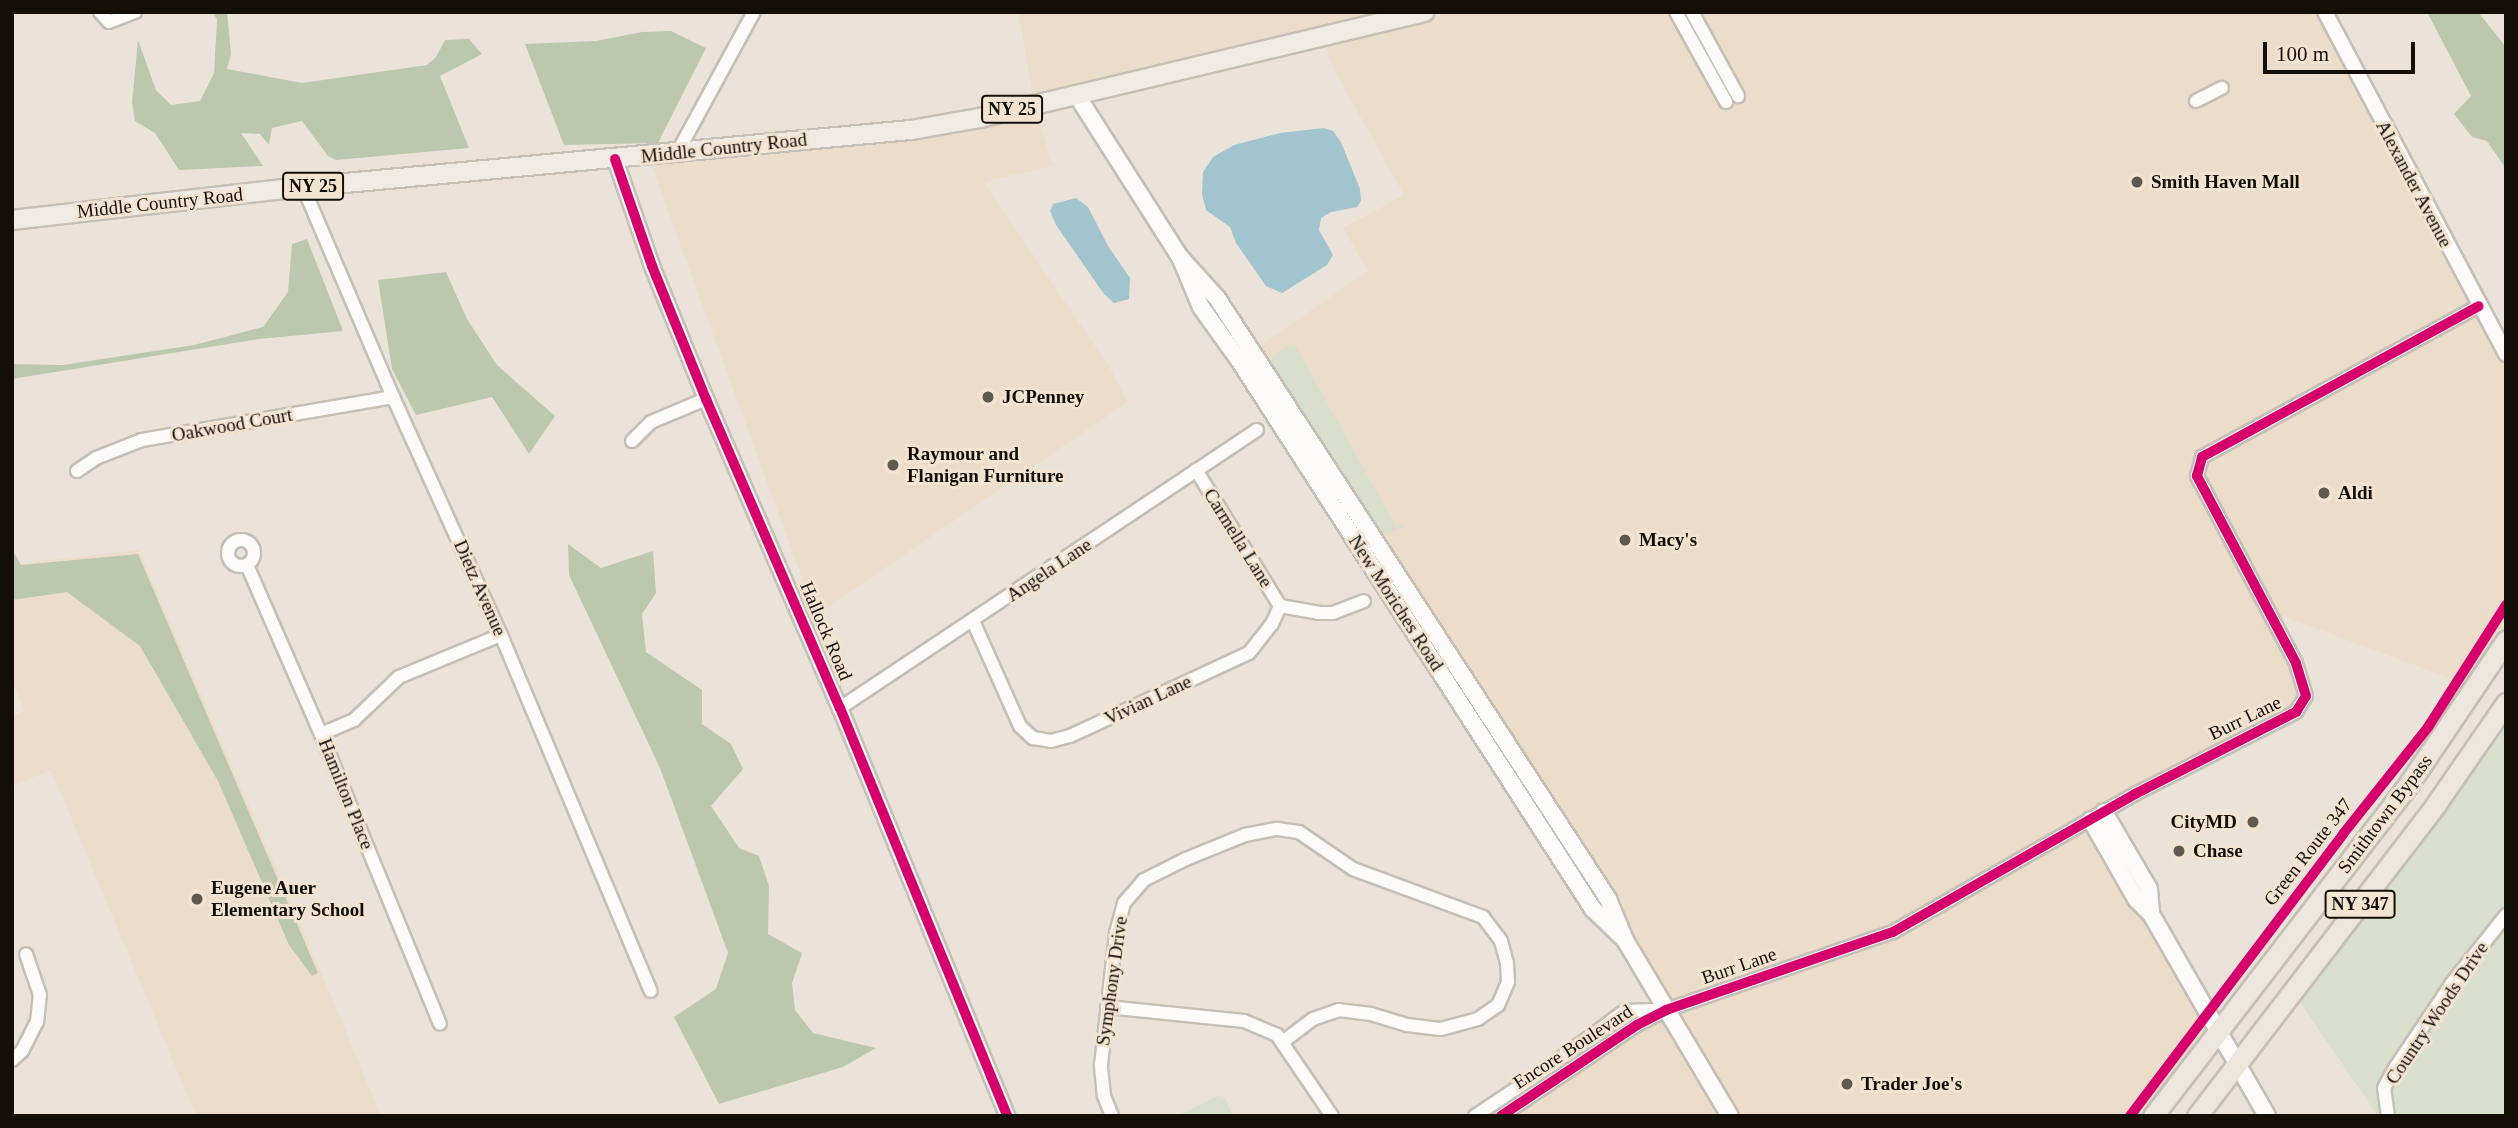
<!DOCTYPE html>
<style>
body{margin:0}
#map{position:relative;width:2518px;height:1128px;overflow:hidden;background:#ebe3d9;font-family:"Times New Roman",serif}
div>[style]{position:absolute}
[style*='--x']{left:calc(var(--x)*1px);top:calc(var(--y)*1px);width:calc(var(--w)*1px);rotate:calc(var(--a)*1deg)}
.built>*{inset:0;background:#ecddcb}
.green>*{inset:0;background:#d8dfcc}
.forest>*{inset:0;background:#bcc8ae}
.water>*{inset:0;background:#a1c4cf}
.roads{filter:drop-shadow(2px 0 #c5bfb6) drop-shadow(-2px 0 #c5bfb6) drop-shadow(0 2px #c5bfb6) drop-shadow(0 -2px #c5bfb6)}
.minor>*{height:12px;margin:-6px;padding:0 6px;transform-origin:6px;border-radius:6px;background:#fcfbf9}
.minor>.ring{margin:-6px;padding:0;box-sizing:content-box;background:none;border:12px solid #fcfbf9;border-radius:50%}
.tertiary>*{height:14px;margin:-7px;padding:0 7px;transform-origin:7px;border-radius:7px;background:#fcfbf9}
.secondary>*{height:16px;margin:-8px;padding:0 8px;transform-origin:8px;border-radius:8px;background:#fcfbf9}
.primary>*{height:18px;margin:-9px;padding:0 9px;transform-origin:9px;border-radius:9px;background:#f0ece5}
.trunk>*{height:19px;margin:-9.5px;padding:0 9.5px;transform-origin:9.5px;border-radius:9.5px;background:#ece6de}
.cycleway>*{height:10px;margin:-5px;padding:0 5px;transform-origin:5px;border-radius:5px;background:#d6006c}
.dots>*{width:19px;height:19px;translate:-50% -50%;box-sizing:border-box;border:4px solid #f3e4d1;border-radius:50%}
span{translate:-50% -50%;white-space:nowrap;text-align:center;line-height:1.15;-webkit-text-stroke:6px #f3e4d1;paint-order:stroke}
.shield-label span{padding:2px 5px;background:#f3e4d1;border:2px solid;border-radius:5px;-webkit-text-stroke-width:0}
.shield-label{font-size:18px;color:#130e07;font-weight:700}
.street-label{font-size:19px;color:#130e07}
.poi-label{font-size:19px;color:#130e07;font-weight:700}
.left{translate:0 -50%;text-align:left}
.right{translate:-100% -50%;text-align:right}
.frame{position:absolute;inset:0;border:14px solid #130e07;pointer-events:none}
.scale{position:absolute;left:2263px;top:42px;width:152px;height:32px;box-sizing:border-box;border:4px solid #130e07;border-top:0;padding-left:9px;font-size:21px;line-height:24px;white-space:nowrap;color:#130e07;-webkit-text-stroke:5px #f3e4d1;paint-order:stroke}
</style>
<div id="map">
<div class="built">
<div style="clip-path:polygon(1018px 12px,2325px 12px,2479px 306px,2474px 309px,2506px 364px,2506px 640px,2476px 688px,2269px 611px,2306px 696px,2296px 712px,2091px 819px,2219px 1030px,2153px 1116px,1501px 1116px,1666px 1010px,1239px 360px,1368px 271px,1343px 228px,1404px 195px,1334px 70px,1321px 37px,1034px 104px,1053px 166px,984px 182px,1110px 368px,1128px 402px,819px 613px,804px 584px,648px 156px,831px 137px,1034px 103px)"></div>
<div style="clip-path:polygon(139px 550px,338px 1012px,381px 1116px,196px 1116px,51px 770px,12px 786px,12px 716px,24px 711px,12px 680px,12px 564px)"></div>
</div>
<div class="green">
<div style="clip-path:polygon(1294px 343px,1395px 525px,1403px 523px,1404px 526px,1393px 532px,1382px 533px,1271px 362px,1272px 356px)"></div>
<div style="clip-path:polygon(2506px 701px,2506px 1116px,2378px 1116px,2295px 995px)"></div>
<div style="clip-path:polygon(1219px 1095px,1225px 1098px,1233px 1116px,1177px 1116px)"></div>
</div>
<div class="forest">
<div style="clip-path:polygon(213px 12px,227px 12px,231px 54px,227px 69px,302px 83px,427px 65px,436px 57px,445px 40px,469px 39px,482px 54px,440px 76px,469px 148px,336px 160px,328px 156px,302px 121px,272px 128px,269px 145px,260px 134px,241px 133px,263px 166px,179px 170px,155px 133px,135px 121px,132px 103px,138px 40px,156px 90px,171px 105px,200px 101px,214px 73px,217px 20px)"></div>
<div style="clip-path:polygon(2427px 12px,2478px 12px,2506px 47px,2506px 169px,2487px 141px,2472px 137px,2454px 114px,2471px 96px)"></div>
<div style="clip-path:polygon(671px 31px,706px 48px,658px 143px,564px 145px,525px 44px,596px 41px,642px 32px)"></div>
<div style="clip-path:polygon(307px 239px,343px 331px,259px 339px,12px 379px,12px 364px,63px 365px,194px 345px,263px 327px,288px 292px,292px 244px)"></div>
<div style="clip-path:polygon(446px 272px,467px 319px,497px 365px,555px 416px,529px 454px,492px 397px,416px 415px,392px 369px,378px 280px)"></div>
<div style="clip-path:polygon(568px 544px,601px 568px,653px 551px,656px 593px,642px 614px,646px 652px,702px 690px,702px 724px,731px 744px,743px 769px,711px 806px,739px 848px,759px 856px,769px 886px,768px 934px,802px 953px,792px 983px,795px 1010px,813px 1033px,876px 1048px,843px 1067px,719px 1104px,674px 1017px,716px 989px,728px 953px,660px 768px,569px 575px)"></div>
<div style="clip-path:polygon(12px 549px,21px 565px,138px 554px,318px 973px,312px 976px,289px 945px,218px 781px,140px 646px,67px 592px,12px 600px)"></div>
</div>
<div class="water">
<div style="clip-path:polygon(1324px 128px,1333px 131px,1341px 142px,1360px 189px,1361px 201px,1357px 207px,1331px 212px,1321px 218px,1319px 230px,1333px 255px,1327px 265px,1282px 293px,1266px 286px,1236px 243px,1230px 227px,1206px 210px,1202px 194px,1203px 172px,1213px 157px,1234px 145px,1280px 133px)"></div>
<div style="clip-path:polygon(1076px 198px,1088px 207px,1108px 246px,1130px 278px,1129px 299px,1114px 303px,1104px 294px,1056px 225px,1050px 211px,1053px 204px)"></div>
</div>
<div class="roads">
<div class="minor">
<div style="--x:100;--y:12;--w:13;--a:48"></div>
<div style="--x:109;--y:22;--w:28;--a:-21"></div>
<div style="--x:1676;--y:12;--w:103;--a:60.9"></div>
<div style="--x:1692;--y:12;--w:96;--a:61.3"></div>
<div style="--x:2196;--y:101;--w:29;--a:-27"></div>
<div style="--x:677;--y:153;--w:161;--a:-61.4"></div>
<div style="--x:303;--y:187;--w:228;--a:66.8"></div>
<div style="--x:393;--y:397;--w:261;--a:65.6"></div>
<div style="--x:501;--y:635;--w:386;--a:67.2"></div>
<div style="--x:632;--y:441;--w:27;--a:-45"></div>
<div style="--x:651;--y:422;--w:60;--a:-22.7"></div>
<div style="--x:1196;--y:470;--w:160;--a:58.3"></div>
<div style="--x:77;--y:471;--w:23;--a:-34"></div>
<div style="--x:96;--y:458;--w:49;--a:-21.4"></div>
<div style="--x:142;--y:440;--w:255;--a:-9.7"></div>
<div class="ring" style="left:228px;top:540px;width:14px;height:14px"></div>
<div style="--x:247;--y:565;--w:184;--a:66.4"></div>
<div style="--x:321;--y:734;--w:313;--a:67.7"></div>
<div style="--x:973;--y:621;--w:115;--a:65.9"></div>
<div style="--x:1020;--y:726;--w:18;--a:43"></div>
<div style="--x:1033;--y:738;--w:18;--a:9"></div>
<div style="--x:1051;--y:741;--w:20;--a:-15"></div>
<div style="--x:1070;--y:736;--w:197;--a:-24.9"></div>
<div style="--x:1249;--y:653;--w:37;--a:-52"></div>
<div style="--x:1272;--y:624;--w:20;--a:-66"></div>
<div style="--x:1280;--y:606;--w:39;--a:10"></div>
<div style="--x:1318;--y:613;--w:15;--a:0"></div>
<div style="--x:1333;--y:613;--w:33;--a:-21"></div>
<div style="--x:840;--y:708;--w:501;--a:-33.69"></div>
<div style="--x:321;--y:734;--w:36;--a:-23"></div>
<div style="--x:354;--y:720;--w:62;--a:-43.7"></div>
<div style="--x:399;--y:677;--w:110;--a:-22.4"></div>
<div style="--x:1107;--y:1007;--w:138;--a:5.8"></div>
<div style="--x:1244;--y:1021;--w:36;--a:23"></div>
<div style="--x:1277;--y:1035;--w:98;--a:55.8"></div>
<div style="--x:12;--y:1060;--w:13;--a:-42"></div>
<div style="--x:22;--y:1051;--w:33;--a:-63"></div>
<div style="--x:37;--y:1022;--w:27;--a:-84"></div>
<div style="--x:40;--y:995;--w:43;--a:-108.9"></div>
<div style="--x:1112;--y:1116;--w:22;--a:-112"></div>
<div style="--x:1104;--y:1096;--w:31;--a:-96"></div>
<div style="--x:1101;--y:1065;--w:133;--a:-83.5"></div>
<div style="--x:1116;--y:933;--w:31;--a:-75"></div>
<div style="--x:1124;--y:903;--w:30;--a:-49"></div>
<div style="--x:1144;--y:880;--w:47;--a:-26.6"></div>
<div style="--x:1186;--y:859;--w:64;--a:-22.1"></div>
<div style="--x:1245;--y:835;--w:33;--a:-11"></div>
<div style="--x:1277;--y:829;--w:22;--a:8"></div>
<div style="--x:1299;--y:832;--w:65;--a:34.4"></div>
<div style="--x:1353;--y:869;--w:139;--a:20.3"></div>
<div style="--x:1483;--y:917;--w:30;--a:53"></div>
<div style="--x:1501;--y:941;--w:23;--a:75"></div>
<div style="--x:1507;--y:963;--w:19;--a:87"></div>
<div style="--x:1508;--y:982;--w:25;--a:113"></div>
<div style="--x:1498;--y:1005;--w:24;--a:145"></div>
<div style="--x:1478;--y:1019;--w:39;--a:165"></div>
<div style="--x:1440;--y:1029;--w:33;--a:-173"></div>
<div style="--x:1407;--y:1025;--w:38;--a:-163"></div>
<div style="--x:1371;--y:1014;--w:32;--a:-173"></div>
<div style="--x:1339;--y:1010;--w:28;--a:161"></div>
<div style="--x:1313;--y:1019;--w:38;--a:143"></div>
<div style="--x:1475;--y:1116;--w:94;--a:-33.7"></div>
<div style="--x:1553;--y:1064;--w:89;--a:-36.4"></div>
<div style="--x:1625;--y:1011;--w:37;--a:-2"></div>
<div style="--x:1501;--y:1116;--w:164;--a:-33.8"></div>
<div style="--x:1637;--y:1025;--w:33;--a:-27"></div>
<div style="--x:1666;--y:1010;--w:240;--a:-19"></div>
<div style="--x:1893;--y:932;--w:279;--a:-29.7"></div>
<div style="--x:2135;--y:794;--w:181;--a:-27"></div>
<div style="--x:2296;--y:712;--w:19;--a:-58"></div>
<div style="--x:2306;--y:696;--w:34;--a:-107"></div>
<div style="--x:2296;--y:663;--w:212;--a:-117.9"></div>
<div style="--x:2197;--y:476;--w:20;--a:-75"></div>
<div style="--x:2202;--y:457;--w:315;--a:-28.6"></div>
<div style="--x:2388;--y:1116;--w:28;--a:-98"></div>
<div style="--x:2384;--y:1088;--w:26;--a:-61"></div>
<div style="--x:2397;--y:1065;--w:99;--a:-56.1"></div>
<div style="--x:2452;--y:983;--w:87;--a:-51.5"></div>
</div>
<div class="tertiary">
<div style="--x:2325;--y:12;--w:387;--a:62.1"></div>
<div style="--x:615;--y:159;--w:113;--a:70.9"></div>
<div style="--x:652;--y:266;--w:144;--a:67.9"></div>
<div style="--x:706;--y:399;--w:337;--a:66.6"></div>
<div style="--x:840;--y:708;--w:441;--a:67.7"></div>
</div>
<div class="secondary">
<div style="--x:1076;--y:94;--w:193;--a:57.5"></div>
<div style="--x:1180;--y:257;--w:54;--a:67.2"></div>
<div style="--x:1201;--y:307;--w:65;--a:54.4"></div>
<div style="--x:1239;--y:360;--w:653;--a:57.19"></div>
<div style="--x:1593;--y:909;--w:39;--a:44"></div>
<div style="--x:1180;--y:257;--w:55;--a:47.9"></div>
<div style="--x:1217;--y:298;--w:717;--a:56.95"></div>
<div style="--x:1608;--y:899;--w:44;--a:67.5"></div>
<div style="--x:1625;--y:940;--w:205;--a:59.2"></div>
<div style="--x:2104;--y:812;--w:89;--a:59.7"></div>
<div style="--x:2149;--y:889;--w:25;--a:85"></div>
<div style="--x:2091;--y:820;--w:91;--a:60.3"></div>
<div style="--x:2136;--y:899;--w:21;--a:45"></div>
<div style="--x:2151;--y:914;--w:233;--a:60.1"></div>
</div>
<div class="primary">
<div style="--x:12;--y:220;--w:293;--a:-6.5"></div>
<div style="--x:303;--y:187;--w:611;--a:-5.36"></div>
<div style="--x:911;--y:130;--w:70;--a:-9.9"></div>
<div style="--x:980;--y:118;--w:457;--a:-13.4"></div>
</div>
<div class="trunk">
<div style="--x:2153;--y:1116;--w:421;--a:-52.4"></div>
<div style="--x:2410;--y:782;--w:171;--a:-55.9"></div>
<div style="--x:2197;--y:1116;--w:393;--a:-52.5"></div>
<div style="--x:2436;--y:804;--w:123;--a:-55.3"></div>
</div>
</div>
<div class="cycleway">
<div style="--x:615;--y:159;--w:113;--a:70.9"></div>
<div style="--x:652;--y:266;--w:144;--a:67.9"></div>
<div style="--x:706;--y:399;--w:337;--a:66.6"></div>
<div style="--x:840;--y:708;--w:441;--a:67.7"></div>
<div style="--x:1501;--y:1116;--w:164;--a:-33.8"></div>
<div style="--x:1637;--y:1025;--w:33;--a:-27"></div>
<div style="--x:1666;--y:1010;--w:240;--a:-19"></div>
<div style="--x:1893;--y:932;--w:279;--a:-29.7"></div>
<div style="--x:2135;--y:794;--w:181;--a:-27"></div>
<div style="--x:2296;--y:712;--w:19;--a:-58"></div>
<div style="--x:2306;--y:696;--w:34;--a:-107"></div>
<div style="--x:2296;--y:663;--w:212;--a:-117.9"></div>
<div style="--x:2197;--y:476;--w:20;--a:-75"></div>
<div style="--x:2202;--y:457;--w:315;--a:-28.6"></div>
<div style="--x:2130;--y:1116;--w:353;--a:-52.9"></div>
<div style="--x:2343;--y:834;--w:137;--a:-51.5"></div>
<div style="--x:2428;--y:727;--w:145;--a:-57.4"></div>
</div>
<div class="dots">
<div style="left:2137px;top:182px;background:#5f5950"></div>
<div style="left:988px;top:397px;background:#5f5950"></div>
<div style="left:893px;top:465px;background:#5f5950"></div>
<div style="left:2324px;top:493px;background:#5f5950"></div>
<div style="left:1625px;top:540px;background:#5f5950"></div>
<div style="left:2253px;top:822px;background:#5f5950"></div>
<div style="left:2179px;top:851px;background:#5f5950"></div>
<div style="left:197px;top:899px;background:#5f5950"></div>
<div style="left:1847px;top:1084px;background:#5f5950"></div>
</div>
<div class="shield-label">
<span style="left:1012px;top:109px">NY 25</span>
<span style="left:313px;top:186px">NY 25</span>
<span style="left:2360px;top:904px">NY 347</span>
</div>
<div class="street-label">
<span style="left:724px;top:148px;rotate:-6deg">Middle Country Road</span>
<span style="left:2414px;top:184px;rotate:62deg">Alexander Avenue</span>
<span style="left:160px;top:203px;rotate:-6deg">Middle Country Road</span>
<span style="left:232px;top:425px;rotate:-10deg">Oakwood Court</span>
<span style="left:1238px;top:538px;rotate:58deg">Carmella Lane</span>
<span style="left:1049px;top:570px;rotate:-34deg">Angela Lane</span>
<span style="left:480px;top:588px;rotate:66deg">Dietz Avenue</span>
<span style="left:1396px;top:603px;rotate:57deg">New Moriches Road</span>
<span style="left:826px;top:631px;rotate:67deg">Hallock Road</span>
<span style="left:1148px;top:700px;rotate:-25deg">Vivian Lane</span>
<span style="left:2245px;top:718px;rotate:-26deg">Burr Lane</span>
<span style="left:346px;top:794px;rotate:68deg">Hamilton Place</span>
<span style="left:2385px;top:814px;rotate:-53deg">Smithtown Bypass</span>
<span style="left:2308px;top:852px;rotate:-52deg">Green Route 347</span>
<span style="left:1739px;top:966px;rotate:-19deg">Burr Lane</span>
<span style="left:1112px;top:981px;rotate:-82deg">Symphony Drive</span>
<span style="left:2437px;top:1013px;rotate:-56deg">Country Woods Drive</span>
<span style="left:1573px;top:1047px;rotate:-33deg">Encore Boulevard</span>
</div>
<div class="poi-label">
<span class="left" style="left:2151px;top:182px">Smith Haven Mall</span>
<span class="left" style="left:1002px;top:397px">JCPenney</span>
<span class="left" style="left:907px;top:465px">Raymour and<br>Flanigan Furniture</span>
<span class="left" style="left:2338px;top:493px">Aldi</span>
<span class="left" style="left:1639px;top:540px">Macy's</span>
<span class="right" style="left:2237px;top:822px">CityMD</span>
<span class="left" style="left:2193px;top:851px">Chase</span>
<span class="left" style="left:211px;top:899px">Eugene Auer<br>Elementary School</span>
<span class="left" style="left:1861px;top:1084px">Trader Joe's</span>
</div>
<div class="frame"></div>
<div class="scale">100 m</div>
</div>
